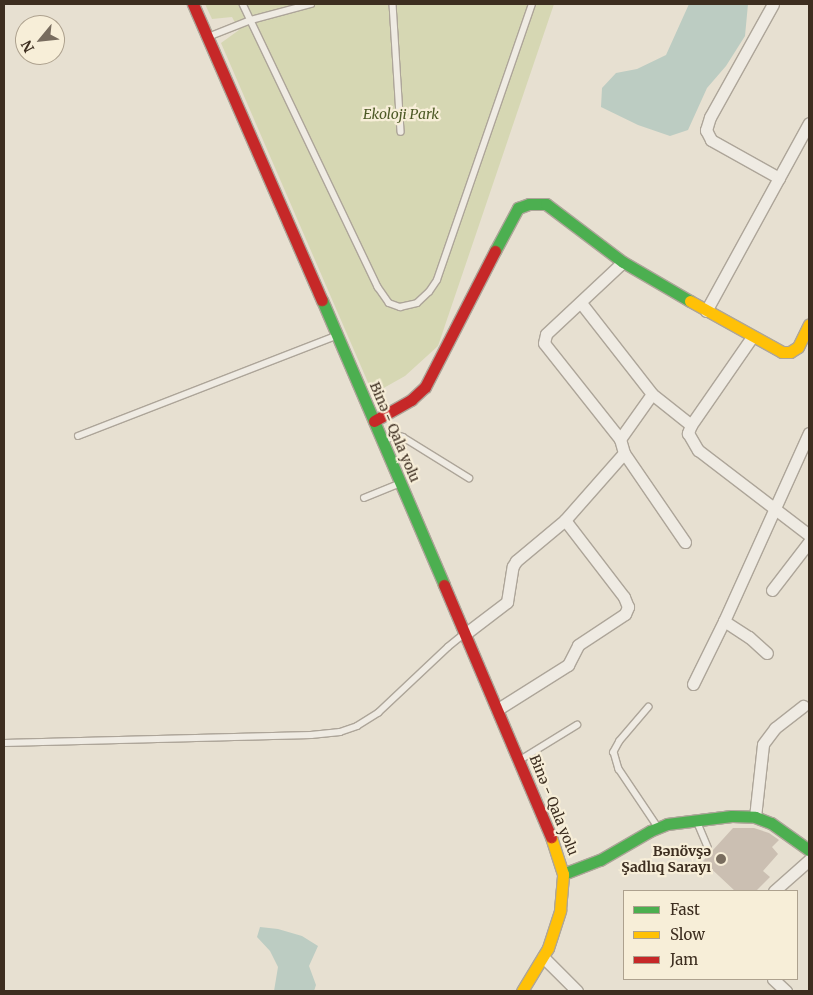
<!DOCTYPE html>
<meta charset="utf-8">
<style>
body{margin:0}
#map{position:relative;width:813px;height:995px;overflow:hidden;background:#e7e0d1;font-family:Merriweather,serif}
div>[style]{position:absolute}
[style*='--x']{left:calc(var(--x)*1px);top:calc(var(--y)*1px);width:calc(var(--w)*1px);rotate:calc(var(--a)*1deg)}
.green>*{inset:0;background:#d6d7b3}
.water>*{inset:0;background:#bcccc2}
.building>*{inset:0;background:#cbbfb2}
.roads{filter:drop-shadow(1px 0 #ada599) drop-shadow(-1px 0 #ada599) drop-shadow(0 1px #ada599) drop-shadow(0 -1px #ada599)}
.lane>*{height:5.5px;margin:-2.75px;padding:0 2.75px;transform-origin:2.75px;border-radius:2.75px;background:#efebe3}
.street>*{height:11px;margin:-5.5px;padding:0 5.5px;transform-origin:5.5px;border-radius:5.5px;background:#efebe3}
.fast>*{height:11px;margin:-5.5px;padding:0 5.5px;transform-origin:5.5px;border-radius:5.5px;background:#4caf50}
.slow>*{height:11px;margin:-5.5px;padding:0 5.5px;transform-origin:5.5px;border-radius:5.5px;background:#ffc107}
.jam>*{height:11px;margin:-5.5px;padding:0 5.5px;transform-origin:5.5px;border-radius:5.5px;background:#c62828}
.dots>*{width:14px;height:14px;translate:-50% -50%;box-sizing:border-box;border:2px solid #f7eed8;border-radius:50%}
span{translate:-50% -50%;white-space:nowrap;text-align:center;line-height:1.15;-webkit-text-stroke:4.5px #f7eed8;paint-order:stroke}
.park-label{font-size:14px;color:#4d5a26;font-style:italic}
.street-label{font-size:14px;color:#3d2e20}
.poi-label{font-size:14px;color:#3d2e20;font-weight:700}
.right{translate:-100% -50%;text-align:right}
.frame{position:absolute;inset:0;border:5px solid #3d2e20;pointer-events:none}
.legend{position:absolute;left:623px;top:890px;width:175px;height:90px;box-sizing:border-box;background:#f7eed8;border:1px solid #ada18e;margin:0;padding:6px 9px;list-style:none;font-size:15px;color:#3d2e20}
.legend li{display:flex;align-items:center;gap:10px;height:25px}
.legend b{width:25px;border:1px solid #ada18e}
.north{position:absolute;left:15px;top:15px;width:50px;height:50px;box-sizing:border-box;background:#f7eed8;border:1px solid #ada18e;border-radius:50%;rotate:242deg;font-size:14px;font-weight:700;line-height:20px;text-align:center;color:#3d2e20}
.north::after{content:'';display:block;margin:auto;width:18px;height:22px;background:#786c5e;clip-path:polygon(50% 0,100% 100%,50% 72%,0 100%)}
</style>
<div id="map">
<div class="green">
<div style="clip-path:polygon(205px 4px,554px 4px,438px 346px,405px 376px,373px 394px,221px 43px,239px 30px,232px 17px,212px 19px)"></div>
</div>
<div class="water">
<div style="clip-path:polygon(689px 4px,748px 4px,745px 36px,726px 66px,707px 88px,688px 130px,670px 136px,638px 125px,601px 107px,602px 88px,616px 73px,637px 69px,666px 55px)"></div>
<div style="clip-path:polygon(260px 927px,278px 929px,302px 936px,318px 946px,309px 966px,316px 985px,314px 991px,274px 991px,278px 967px,270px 951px,257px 937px)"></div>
</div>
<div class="building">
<div style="clip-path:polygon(733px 828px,754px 828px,769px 833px,779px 840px,772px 847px,778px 854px,763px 871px,770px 877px,756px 891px,735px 891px,703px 861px)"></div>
</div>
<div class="roads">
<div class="lane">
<div style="--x:243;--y:4;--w:314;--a:64.5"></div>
<div style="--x:378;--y:287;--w:19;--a:55"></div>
<div style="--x:389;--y:303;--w:12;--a:20"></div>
<div style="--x:400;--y:307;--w:17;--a:-13"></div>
<div style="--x:417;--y:303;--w:16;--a:-43"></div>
<div style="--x:429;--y:292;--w:14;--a:-56"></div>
<div style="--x:437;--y:280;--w:292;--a:-71"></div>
<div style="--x:393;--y:4;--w:128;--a:86.4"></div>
<div style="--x:208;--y:37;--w:46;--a:-21.6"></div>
<div style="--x:251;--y:20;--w:62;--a:-14.9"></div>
<div style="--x:78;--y:436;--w:277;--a:-21.2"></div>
<div style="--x:383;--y:440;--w:16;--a:-15"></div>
<div style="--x:398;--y:436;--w:5;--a:11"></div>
<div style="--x:403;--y:437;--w:78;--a:31.8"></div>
<div style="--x:364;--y:498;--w:38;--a:-22"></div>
<div style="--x:649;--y:707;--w:45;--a:130.5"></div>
<div style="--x:620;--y:741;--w:13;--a:119"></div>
<div style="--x:614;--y:752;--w:18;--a:74"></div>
<div style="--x:619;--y:769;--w:70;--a:56.1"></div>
<div style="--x:4;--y:743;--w:307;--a:-1.5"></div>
<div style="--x:311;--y:735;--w:29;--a:-6"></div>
<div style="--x:340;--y:732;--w:18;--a:-19"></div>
<div style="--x:357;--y:726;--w:25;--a:-32"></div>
<div style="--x:378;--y:713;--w:96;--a:-43.3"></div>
<div style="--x:448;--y:647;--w:19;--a:-39"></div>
<div style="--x:520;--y:760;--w:67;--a:-31.6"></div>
<div style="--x:697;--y:821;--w:28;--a:67"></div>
</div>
<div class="street">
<div style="--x:773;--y:4;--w:129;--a:119.1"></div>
<div style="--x:710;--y:117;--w:14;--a:107"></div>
<div style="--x:706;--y:130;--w:11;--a:63"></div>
<div style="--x:711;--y:140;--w:78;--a:29.2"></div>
<div style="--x:581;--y:303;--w:115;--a:52"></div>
<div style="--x:652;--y:394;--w:50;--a:38.5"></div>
<div style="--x:691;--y:425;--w:9;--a:111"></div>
<div style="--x:688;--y:433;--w:20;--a:60"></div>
<div style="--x:698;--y:450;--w:140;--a:37.4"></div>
<div style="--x:706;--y:311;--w:214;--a:-61.3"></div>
<div style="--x:691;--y:425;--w:107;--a:-55.3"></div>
<div style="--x:620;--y:439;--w:122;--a:-128.4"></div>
<div style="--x:544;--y:343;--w:9;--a:-77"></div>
<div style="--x:546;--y:334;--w:105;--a:-43.1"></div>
<div style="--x:624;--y:453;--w:108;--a:55.6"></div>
<div style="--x:772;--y:590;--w:61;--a:-52.4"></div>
<div style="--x:724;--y:621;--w:30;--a:33"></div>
<div style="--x:749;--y:637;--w:24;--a:42"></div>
<div style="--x:465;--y:634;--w:53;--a:-37.3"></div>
<div style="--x:507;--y:602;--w:36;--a:-81"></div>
<div style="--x:513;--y:566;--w:6;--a:-59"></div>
<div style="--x:516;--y:561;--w:64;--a:-39.9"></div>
<div style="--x:565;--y:520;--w:89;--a:-48.6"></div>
<div style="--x:624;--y:453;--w:15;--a:-106"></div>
<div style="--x:620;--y:439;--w:55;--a:-54.6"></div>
<div style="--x:693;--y:684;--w:70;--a:-63.8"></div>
<div style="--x:724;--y:621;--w:206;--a:-65.7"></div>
<div style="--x:498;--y:709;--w:83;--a:-32.2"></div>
<div style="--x:568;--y:665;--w:22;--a:-63"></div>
<div style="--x:578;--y:645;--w:56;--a:-33.4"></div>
<div style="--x:625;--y:614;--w:8;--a:-67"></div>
<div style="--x:628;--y:607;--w:11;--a:-112"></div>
<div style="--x:624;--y:597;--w:97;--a:-127.5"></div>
<div style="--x:755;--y:817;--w:73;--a:-83.7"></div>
<div style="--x:763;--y:744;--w:20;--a:-53"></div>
<div style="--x:775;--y:728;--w:36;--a:-38"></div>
<div style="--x:774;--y:891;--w:47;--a:-41.5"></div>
<div style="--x:543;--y:957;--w:48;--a:45"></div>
<div style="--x:773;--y:979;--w:18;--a:43"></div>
</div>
<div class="fast">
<div style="--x:495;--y:251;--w:49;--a:-61.9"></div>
<div style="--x:518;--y:208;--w:12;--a:-20"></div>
<div style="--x:529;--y:204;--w:17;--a:0"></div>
<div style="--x:546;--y:204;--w:96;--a:37"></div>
<div style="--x:623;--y:262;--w:78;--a:30.2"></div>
<div style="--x:322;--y:300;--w:310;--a:66.8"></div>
<div style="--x:563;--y:874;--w:40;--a:-21"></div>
<div style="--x:600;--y:860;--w:58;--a:-30.1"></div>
<div style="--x:650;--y:831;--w:18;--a:-22"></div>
<div style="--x:667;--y:824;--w:65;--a:-7"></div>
<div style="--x:732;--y:816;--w:23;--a:2"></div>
<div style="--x:755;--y:817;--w:17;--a:21"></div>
<div style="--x:771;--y:823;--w:47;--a:35.4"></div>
</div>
<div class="slow">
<div style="--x:690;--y:301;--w:105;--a:29"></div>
<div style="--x:782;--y:352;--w:8;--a:0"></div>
<div style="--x:790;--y:352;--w:9;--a:-32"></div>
<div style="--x:798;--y:347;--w:25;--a:-64"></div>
<div style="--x:522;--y:991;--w:50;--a:-58.8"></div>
<div style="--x:548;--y:948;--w:40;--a:-72"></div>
<div style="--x:560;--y:910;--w:36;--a:-85"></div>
<div style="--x:563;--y:874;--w:39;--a:-108"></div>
</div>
<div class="jam">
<div style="--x:193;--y:4;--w:323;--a:66.5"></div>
<div style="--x:374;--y:421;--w:43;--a:-29.6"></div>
<div style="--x:411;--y:400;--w:19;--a:-43"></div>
<div style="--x:425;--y:387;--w:153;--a:-62.8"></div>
<div style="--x:444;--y:585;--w:274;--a:67"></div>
</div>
</div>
<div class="dots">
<div style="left:721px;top:859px;background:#786c5e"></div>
</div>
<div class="park-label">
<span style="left:401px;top:114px">Ekoloji Park</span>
</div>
<div class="street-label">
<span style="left:395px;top:432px;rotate:67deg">Binə - Qala yolu</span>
<span style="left:554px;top:805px;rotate:68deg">Binə - Qala yolu</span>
</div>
<div class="poi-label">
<span class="right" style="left:711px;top:859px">Bənövşə<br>Şadlıq Sarayı</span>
</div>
<div class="frame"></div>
<ul class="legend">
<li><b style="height:6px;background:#4caf50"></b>Fast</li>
<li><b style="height:6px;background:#ffc107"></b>Slow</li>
<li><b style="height:6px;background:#c62828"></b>Jam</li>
</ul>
<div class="north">N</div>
</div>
